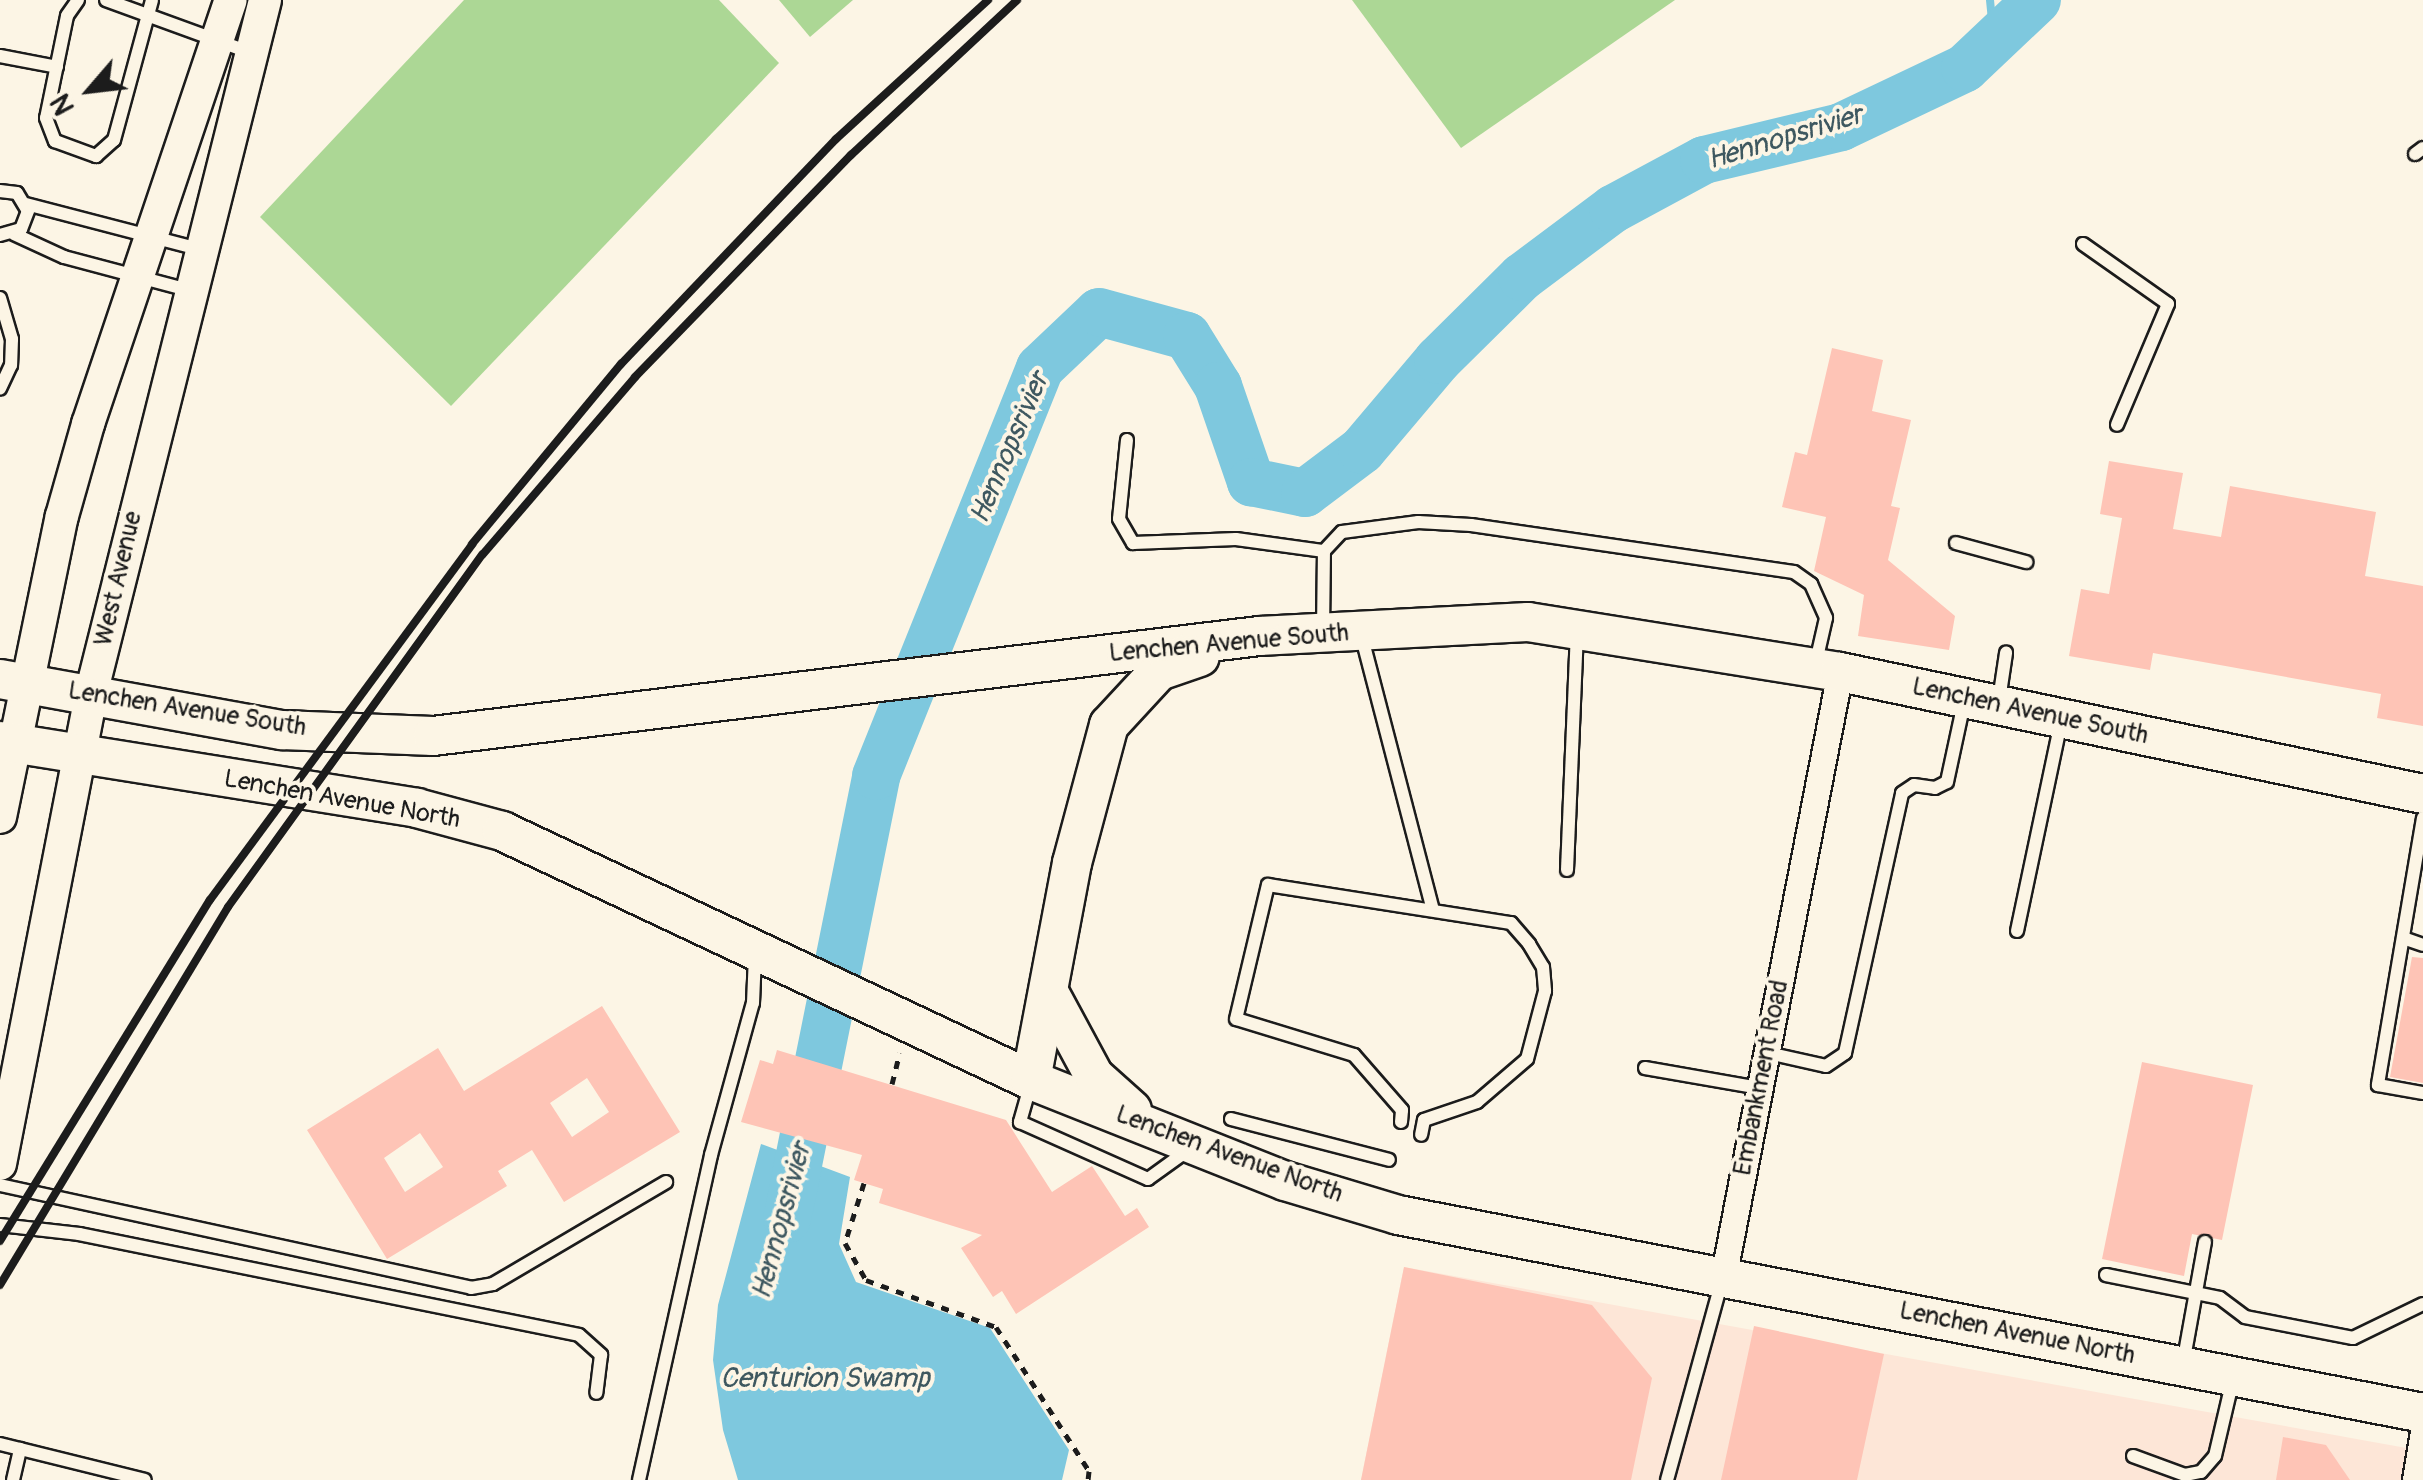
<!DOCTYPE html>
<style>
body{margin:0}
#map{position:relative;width:2423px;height:1480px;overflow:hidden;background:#fcf5e5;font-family:Pangolin,sans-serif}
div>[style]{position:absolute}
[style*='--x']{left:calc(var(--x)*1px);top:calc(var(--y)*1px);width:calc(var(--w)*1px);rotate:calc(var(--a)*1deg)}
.built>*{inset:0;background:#fde6d7}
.green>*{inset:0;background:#acd795}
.water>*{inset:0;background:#7ec8de}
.stream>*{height:8px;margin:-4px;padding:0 4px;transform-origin:4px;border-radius:4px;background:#7ec8de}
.river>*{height:48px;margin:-24px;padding:0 24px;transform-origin:24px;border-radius:24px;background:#7ec8de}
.building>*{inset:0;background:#fec4b6}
.path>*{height:5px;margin-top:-2.5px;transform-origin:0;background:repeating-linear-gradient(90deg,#1c1c1c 0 8px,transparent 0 16px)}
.roads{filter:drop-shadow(2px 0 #1c1c1c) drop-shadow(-2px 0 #1c1c1c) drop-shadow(0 2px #1c1c1c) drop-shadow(0 -2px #1c1c1c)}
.service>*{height:12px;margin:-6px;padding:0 6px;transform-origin:6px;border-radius:6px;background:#fcf5e5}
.minor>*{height:25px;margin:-12.5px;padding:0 12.5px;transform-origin:12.5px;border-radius:12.5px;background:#fcf5e5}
.tertiary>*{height:32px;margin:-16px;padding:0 16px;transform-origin:16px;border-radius:16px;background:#fcf5e5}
.secondary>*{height:38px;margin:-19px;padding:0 19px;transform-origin:19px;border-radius:19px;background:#fcf5e5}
.rail>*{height:8px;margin:-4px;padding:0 4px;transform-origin:4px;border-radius:4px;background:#1c1c1c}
span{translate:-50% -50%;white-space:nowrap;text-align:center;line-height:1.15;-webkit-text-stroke:8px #fcf5e5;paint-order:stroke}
.street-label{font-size:25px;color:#1c1c1c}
.water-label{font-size:28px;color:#3e5860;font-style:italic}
.north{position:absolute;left:40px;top:40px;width:100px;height:100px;-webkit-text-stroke:8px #fcf5e5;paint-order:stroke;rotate:242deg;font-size:28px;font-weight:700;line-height:40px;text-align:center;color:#1c1c1c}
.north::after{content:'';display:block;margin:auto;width:35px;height:45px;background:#1c1c1c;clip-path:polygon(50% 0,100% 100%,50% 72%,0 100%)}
</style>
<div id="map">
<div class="built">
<div style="clip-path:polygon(1404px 1267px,2423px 1451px,2423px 1480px,1361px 1480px)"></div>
</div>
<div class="green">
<div style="clip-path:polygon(464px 0,719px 0,779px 63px,451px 406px,260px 217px)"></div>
<div style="clip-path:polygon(779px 0,853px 0,810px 37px)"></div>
<div style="clip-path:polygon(1352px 0,1675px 0,1461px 148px)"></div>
</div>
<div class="water">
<div style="clip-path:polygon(761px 1144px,850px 1177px,839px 1244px,856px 1282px,990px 1328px,1069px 1450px,1062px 1480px,738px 1480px,723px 1430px,713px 1360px,718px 1305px)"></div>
</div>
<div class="stream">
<div style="--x:1990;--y:0;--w:41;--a:84.4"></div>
</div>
<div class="river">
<div style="--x:787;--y:1219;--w:452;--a:-78.6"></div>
<div style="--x:876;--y:776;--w:440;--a:-68.1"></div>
<div style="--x:1040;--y:368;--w:81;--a:-43.5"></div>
<div style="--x:1099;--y:312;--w:91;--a:15.3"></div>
<div style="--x:1187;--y:336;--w:59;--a:58.2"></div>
<div style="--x:1218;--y:386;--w:102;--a:71"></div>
<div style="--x:1251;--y:482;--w:55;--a:11.5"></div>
<div style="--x:1305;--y:493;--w:71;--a:-37"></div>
<div style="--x:1362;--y:450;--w:118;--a:-49.8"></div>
<div style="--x:1438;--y:360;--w:118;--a:-44.7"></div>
<div style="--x:1522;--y:277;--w:114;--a:-36.8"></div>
<div style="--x:1613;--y:209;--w:103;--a:-28.3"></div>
<div style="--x:1704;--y:160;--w:141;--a:-13.5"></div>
<div style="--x:1841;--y:127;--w:137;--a:-25.4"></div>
<div style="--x:1965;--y:68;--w:99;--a:-43.4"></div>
</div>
<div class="building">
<div style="clip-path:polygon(1832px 348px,1883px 360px,1872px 411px,1911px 420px,1891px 506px,1900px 508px,1888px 560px,1955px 616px,1949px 650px,1858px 636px,1864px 595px,1814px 571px,1826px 517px,1782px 507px,1795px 452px,1807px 455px)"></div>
<div style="clip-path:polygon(2109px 461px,2183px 473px,2173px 529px,2221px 537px,2230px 486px,2376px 512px,2365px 576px,2423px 586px,2423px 726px,2377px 718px,2381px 694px,2153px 653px,2150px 670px,2069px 656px,2081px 589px,2109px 594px,2122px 518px,2100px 514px)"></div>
<div style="clip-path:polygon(2412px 957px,2423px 958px,2423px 1083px,2390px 1077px)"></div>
<div style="clip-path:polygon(evenodd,602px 1006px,680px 1132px,564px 1202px,532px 1150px,498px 1171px,507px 1186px,387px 1259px,307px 1130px,438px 1048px,464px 1091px,602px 1006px,587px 1078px,609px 1112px,572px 1137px,550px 1103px,587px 1078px,602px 1006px,420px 1133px,443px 1167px,405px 1192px,384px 1158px,420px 1133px)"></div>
<div style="clip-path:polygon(777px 1050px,1006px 1120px,1052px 1192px,1092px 1166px,1125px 1216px,1137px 1208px,1149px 1227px,1016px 1314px,1002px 1291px,993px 1297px,961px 1248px,982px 1235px,879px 1203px,883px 1189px,854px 1180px,862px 1155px,741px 1122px,760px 1060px,773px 1064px)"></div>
<div style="clip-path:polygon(2142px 1062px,2253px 1085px,2222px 1240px,2192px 1234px,2184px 1276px,2102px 1259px)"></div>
<div style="clip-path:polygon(1404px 1267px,1592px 1305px,1652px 1378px,1631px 1480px,1361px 1480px)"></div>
<div style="clip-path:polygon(1754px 1326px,1884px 1354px,1857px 1480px,1721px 1480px)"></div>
<div style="clip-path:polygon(2283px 1437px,2326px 1445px,2350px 1480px,2276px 1480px)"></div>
</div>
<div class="path">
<div style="--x:892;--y:1084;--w:32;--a:-76"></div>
<div style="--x:864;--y:1183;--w:63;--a:107.6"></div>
<div style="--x:845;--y:1243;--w:43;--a:60.4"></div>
<div style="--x:866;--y:1280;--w:138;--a:19.9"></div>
<div style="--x:996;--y:1327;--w:171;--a:57.1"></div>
<div style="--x:1089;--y:1471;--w:9;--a:96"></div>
</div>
<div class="roads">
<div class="service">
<div style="--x:78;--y:0;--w:19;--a:125"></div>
<div style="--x:67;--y:16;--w:104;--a:101.6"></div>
<div style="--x:46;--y:118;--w:25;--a:69"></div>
<div style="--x:55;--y:141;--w:44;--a:20.1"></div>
<div style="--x:96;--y:156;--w:24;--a:-42"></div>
<div style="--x:114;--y:140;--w:145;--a:-74.8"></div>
<div style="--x:106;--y:0;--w:152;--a:20"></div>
<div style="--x:0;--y:56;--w:58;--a:10.9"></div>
<div style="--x:2415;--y:154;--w:10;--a:-37"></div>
<div style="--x:0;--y:191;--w:17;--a:7"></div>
<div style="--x:17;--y:193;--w:21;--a:59"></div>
<div style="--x:28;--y:211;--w:19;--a:111"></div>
<div style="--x:21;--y:229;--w:22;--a:164"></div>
<div style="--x:26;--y:204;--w:179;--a:14.6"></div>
<div style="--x:14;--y:234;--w:55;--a:24.7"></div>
<div style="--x:64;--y:257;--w:128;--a:14.9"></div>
<div style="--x:2083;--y:244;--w:104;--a:35.2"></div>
<div style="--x:2168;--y:304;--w:131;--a:112.9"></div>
<div style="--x:0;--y:298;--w:43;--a:73.7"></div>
<div style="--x:12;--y:339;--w:26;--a:92"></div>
<div style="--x:11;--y:365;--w:26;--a:115"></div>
<div style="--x:1127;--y:440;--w:79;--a:95.8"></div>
<div style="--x:1119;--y:519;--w:28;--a:60"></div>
<div style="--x:1133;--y:543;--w:103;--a:-2.2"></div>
<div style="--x:1236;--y:539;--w:89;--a:7.8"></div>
<div style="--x:1956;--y:543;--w:73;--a:15.2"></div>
<div style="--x:1323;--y:631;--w:80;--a:-89.3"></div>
<div style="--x:1324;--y:551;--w:26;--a:-47"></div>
<div style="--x:1342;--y:532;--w:77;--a:-7.5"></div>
<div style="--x:1418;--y:522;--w:53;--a:3.2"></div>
<div style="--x:1471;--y:525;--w:326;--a:8.3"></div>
<div style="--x:1794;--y:572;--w:21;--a:35"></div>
<div style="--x:1811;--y:584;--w:37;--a:66"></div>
<div style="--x:1826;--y:618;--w:49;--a:102.9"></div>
<div style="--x:1361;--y:634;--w:285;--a:75.4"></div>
<div style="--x:1999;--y:700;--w:48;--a:-81.5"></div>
<div style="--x:2423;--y:818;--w:271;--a:99.6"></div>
<div style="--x:2378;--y:1085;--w:46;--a:10.1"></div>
<div style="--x:1567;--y:870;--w:237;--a:-87.6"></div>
<div style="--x:2017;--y:931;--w:213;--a:-78.1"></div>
<div style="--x:2403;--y:938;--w:21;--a:19"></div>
<div style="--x:1768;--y:1053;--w:59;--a:12.6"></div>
<div style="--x:1826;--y:1066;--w:23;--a:-34"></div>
<div style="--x:1845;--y:1053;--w:266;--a:-77.6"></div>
<div style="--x:1902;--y:793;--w:14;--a:-34"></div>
<div style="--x:1914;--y:785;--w:21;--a:8"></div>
<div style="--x:1935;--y:788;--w:13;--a:-27"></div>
<div style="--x:1947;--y:782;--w:81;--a:-77.9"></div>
<div style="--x:1645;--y:1068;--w:117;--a:9.9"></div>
<div style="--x:1031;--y:1083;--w:41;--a:105.8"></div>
<div style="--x:1020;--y:1122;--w:140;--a:24"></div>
<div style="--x:1148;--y:1179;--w:48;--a:-35.7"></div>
<div style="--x:1231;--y:1119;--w:163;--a:14.5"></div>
<div style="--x:1401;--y:1122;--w:12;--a:-85"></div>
<div style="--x:1402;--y:1110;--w:73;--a:-131.1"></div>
<div style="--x:1354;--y:1055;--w:123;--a:-163"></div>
<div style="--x:1236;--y:1019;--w:138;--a:-76.6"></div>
<div style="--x:1268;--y:885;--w:246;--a:8.9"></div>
<div style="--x:1511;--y:923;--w:28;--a:49"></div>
<div style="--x:1529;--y:944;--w:27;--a:59"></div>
<div style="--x:1543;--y:967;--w:24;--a:85"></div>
<div style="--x:1545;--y:991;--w:70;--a:104.8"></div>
<div style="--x:1527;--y:1059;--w:66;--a:139.3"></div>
<div style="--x:1477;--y:1102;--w:56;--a:161.2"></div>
<div style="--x:1424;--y:1120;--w:15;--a:101"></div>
<div style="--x:0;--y:1185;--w:482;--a:12.3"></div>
<div style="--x:471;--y:1288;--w:22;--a:-10"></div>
<div style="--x:493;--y:1284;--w:201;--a:-30.5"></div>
<div style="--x:0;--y:1225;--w:80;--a:6.5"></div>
<div style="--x:79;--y:1234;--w:510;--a:11.42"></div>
<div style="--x:579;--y:1335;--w:30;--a:42"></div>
<div style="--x:601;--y:1355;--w:38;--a:97"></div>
<div style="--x:2106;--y:1275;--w:116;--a:11.4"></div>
<div style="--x:2220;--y:1298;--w:31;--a:37"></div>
<div style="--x:2245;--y:1317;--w:110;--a:11"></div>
<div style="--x:2353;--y:1338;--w:78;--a:-25.9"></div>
<div style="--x:2183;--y:1364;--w:124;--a:-79.8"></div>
<div style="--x:0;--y:1444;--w:149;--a:13.9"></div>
<div style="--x:2133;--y:1456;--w:55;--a:20.1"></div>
<div style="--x:2185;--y:1475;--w:16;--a:-11"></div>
<div style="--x:2201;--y:1472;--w:21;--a:-49"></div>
<div style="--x:2215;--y:1456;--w:79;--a:-76.8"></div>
<div style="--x:13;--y:1480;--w:32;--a:-77"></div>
<div style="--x:639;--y:1480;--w:333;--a:-77.5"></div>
<div style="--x:711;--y:1155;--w:158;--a:-74.6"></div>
<div style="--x:753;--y:1003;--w:47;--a:-87.6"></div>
<div style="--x:1667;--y:1480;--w:207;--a:-74.6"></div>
</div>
<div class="minor">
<div style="--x:1724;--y:1273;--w:612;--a:-79.08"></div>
<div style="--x:2415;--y:1480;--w:50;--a:-80.7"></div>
</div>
<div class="tertiary">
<div style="--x:0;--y:817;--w:307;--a:-78.4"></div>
<div style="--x:62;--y:516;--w:96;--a:-74.2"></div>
<div style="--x:88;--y:424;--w:447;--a:-71.4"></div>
<div style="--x:0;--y:1164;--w:479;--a:-79"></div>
<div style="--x:91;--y:694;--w:715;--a:-75.92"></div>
</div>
<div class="secondary">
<div style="--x:0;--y:679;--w:287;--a:10.3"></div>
<div style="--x:282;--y:730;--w:151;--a:2.3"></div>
<div style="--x:433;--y:736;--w:832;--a:-6.9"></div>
<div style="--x:1259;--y:636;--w:269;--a:-3"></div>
<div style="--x:1528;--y:622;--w:316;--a:9.1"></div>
<div style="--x:1840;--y:672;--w:596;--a:11.82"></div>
<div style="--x:0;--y:741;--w:422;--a:9.1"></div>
<div style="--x:417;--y:808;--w:88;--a:15.1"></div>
<div style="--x:502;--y:831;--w:585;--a:25.21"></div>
<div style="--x:1031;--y:1080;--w:273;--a:21.7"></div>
<div style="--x:1285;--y:1181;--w:118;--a:16.7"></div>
<div style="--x:1398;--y:1215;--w:1044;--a:10.93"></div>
<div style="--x:1051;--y:996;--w:91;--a:61.7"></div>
<div style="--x:1094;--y:1076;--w:51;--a:41.8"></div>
<div style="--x:1031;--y:1080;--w:221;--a:-79.3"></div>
<div style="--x:1072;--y:863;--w:143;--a:-75"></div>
<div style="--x:1109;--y:725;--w:74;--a:-47.2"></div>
<div style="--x:1159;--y:671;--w:43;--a:-18.9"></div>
</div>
</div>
<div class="rail">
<div style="--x:0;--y:1241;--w:400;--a:-58.4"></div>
<div style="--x:210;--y:900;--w:442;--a:-53.6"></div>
<div style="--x:472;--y:544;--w:234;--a:-50.4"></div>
<div style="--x:621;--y:364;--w:311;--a:-46.3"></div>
<div style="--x:836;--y:139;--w:206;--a:-42.4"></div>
<div style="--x:0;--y:1285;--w:441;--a:-58.9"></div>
<div style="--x:228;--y:907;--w:435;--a:-54.2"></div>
<div style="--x:483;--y:554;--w:233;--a:-49.3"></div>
<div style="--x:635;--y:377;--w:310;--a:-45.8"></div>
<div style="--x:851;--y:155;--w:227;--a:-43"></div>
</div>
<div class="street-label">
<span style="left:119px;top:579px;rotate:-77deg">West Avenue</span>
<span style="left:1229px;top:644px;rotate:-5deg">Lenchen Avenue South</span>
<span style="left:187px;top:710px;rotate:9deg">Lenchen Avenue South</span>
<span style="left:2030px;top:712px;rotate:12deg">Lenchen Avenue South</span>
<span style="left:342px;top:800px;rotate:10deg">Lenchen Avenue North</span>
<span style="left:1762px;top:1078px;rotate:-79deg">Embankment Road</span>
<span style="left:1229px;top:1155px;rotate:20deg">Lenchen Avenue North</span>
<span style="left:2017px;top:1334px;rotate:11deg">Lenchen Avenue North</span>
</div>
<div class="water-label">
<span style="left:1785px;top:138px;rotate:-17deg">Hennopsrivier</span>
<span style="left:1010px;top:448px;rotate:-67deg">Hennopsrivier</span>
<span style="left:782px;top:1221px;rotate:-75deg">Hennopsrivier</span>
<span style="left:825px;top:1379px">Centurion Swamp</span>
</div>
<div class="north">N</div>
</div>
